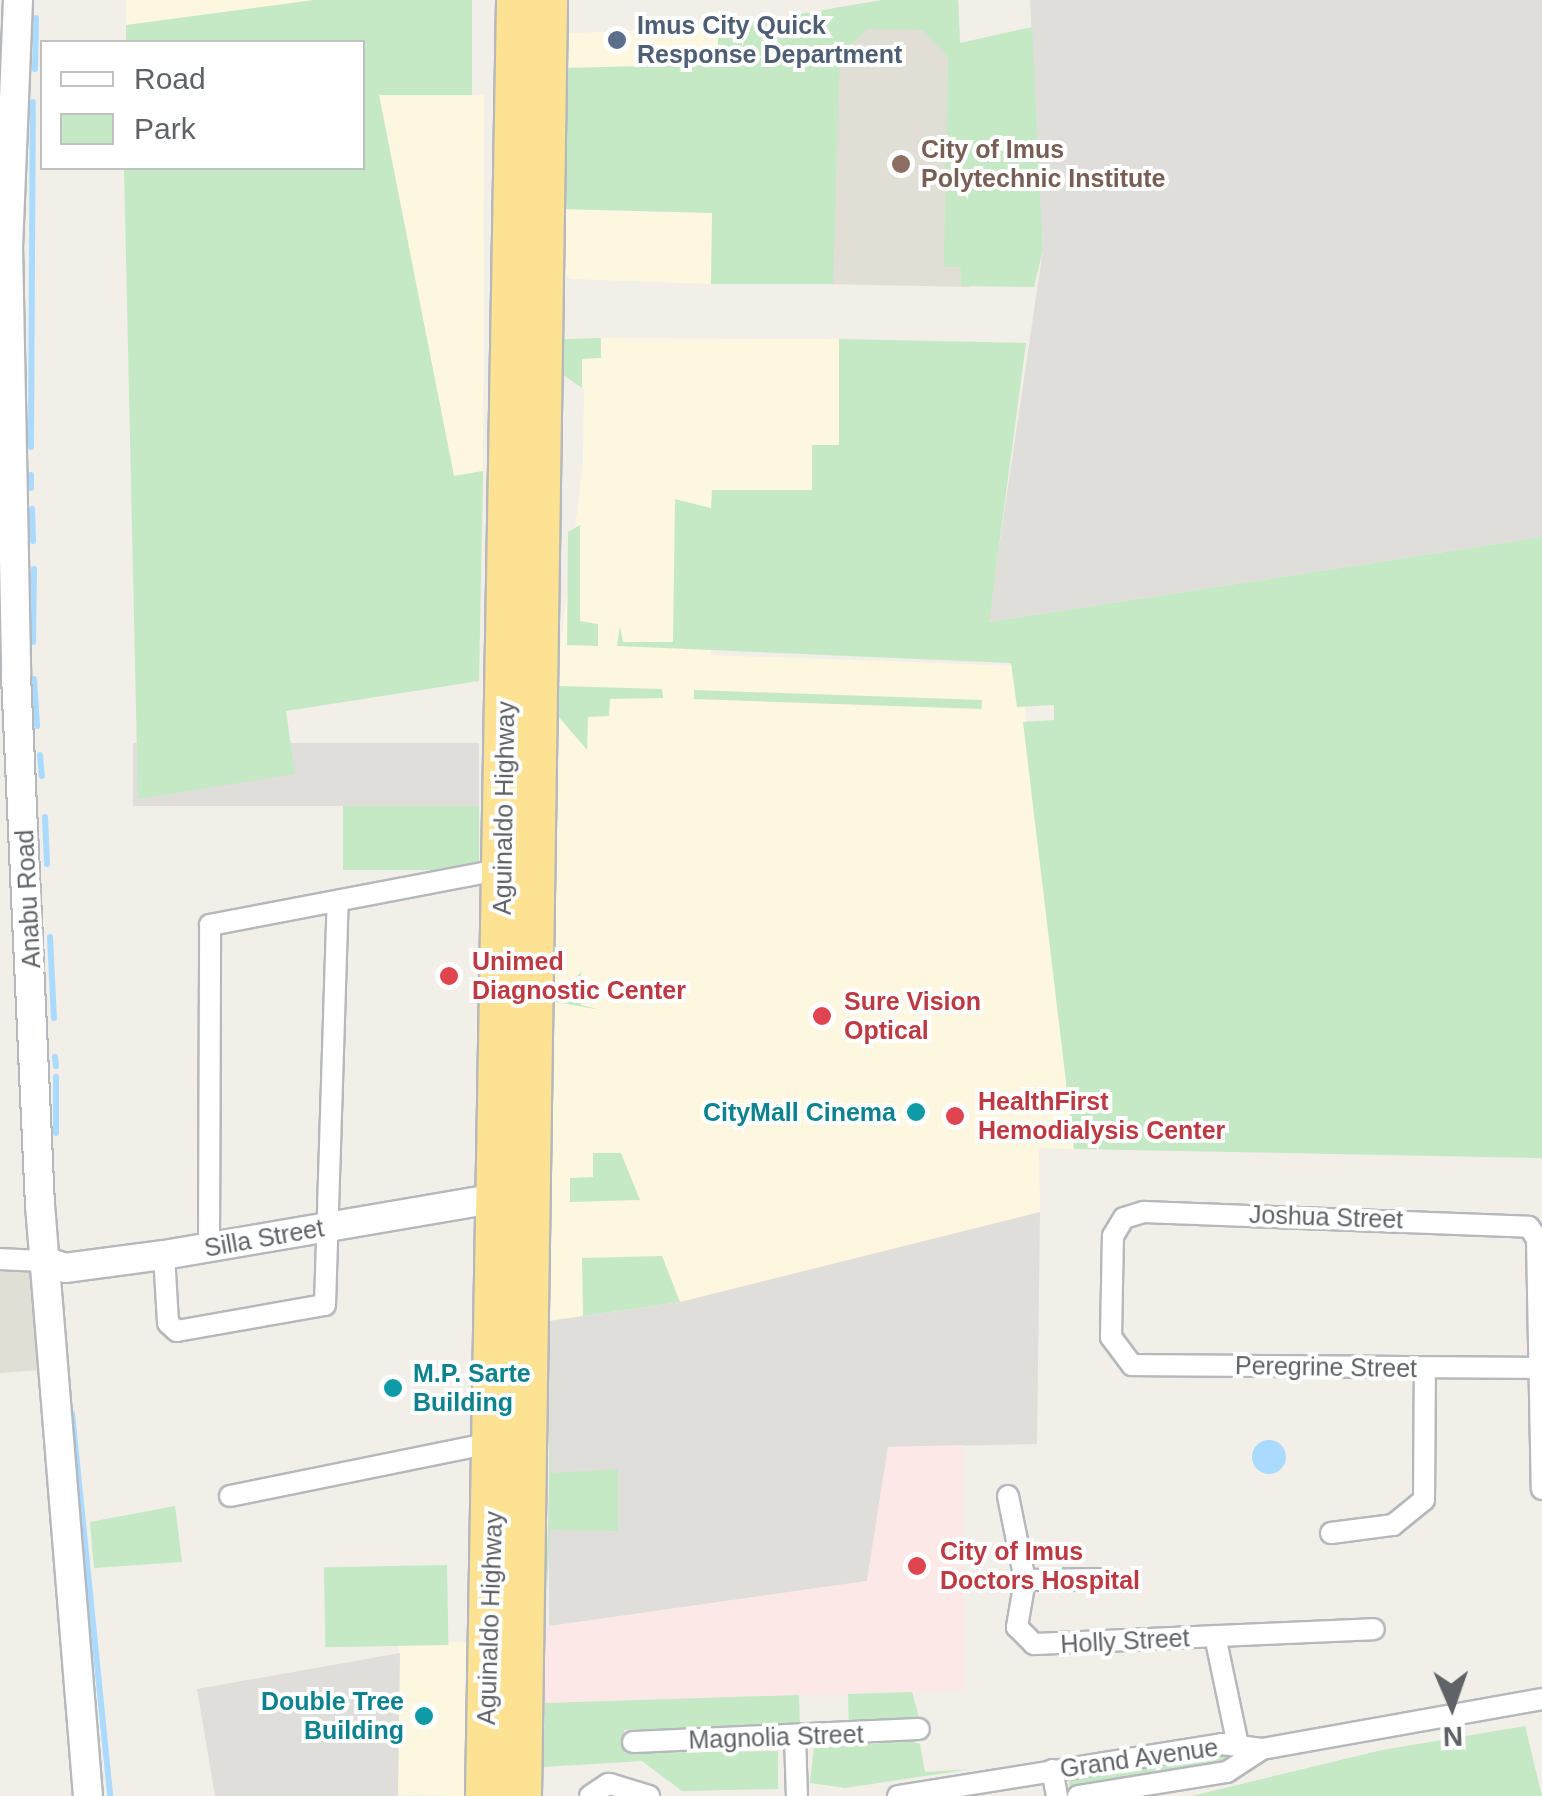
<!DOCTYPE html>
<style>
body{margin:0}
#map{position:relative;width:1542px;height:1796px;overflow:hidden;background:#f1efe8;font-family:Arial,sans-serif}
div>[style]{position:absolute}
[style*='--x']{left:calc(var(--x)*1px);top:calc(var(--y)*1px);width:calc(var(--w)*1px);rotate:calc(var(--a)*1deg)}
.commercial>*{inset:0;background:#fef7e0;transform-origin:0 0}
.industrial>*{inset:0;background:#e0deda;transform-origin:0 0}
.education>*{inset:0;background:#e1ded6}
.medical>*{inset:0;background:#fce8e6}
.green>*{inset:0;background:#c5e8c5;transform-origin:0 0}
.water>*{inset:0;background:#aadaff}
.round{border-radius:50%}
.stream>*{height:6px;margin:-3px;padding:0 3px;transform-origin:3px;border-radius:3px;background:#aadaff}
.roads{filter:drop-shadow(2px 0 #b5b8bc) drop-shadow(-2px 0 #b5b8bc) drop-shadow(0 2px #b5b8bc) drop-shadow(0 -2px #b5b8bc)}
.street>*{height:20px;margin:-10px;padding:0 10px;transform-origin:10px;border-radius:10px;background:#fff}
.secondary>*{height:28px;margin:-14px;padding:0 14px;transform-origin:14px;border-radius:14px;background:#fff}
.highway>*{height:38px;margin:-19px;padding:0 19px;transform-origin:19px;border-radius:19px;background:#fde293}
.dots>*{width:28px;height:28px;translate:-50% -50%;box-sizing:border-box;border:5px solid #fff;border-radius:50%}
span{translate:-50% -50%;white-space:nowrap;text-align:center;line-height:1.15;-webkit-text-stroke:8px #fff;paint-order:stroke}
.service-label{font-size:25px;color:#4e5e75;font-weight:700}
.left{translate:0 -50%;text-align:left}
.education-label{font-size:25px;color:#785e54;font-weight:700}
.street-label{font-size:25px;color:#5f6368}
.health-label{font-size:25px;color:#be3a42;font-weight:700}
.culture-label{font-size:25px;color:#0d838f;font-weight:700}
.right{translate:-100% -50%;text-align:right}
.legend{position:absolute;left:40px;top:40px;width:325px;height:130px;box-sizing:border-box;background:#fff;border:2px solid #bfc1c3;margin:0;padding:12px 18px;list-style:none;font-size:30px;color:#5f6368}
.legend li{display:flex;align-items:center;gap:20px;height:50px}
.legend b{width:50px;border:2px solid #bfc1c3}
.north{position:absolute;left:1402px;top:1656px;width:100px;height:100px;-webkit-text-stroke:8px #fff;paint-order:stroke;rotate:178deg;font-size:28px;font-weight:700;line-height:40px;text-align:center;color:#5f6368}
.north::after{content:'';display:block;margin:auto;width:35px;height:45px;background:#5f6368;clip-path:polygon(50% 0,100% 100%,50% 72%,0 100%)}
</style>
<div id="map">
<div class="commercial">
<div style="clip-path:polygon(126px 0,314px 0,126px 25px)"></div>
<div style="left:718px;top:28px;width:36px;height:154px;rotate:88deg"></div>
<div style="clip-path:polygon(379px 94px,484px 95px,483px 471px,454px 477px)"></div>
<div style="clip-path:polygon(561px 209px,713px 213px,711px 284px,570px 279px,561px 270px)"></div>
<div style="clip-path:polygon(562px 338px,839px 339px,839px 446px,812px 491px,712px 490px,711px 655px,1020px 666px,1074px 1149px,1039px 1148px,1040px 1212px,680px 1302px,549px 1321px,560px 649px,583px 464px,584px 389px,559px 372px)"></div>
<div style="left:467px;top:1642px;width:154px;height:68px;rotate:91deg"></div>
</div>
<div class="industrial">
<div style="clip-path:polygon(1030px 0,1542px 0,1542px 537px,988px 622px,1043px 250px)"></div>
<div style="left:479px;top:743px;width:63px;height:346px;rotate:90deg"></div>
<div style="clip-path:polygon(1040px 1212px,1037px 1444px,888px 1447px,867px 1581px,549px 1626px,549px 1321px,680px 1302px)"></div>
<div style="clip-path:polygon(400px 1653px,398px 1796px,215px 1796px,197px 1689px)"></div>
</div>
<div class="education">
<div style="clip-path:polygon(883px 0,958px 0,970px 287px,824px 284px,833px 8px)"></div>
<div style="clip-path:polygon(32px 1271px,40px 1370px,0 1373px,0 1272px)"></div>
</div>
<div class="medical">
<div style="clip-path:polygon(963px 1445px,964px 1690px,545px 1703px,545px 1627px,867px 1581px,888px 1447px)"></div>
</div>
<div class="green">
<div style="clip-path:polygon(314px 0,472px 0,472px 95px,379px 95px,454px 476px,483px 471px,479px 681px,286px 711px,295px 774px,138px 799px,124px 168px,362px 168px,362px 42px,126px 42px,126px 25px)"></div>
<div style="clip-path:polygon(883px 0,958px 0,960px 43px,1032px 27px,1043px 250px,1034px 287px,961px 286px,961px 267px,944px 267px,948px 56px,922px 30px,868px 29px,840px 54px,833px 284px,711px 284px,712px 213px,561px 209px,564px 68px,718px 64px,718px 28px)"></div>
<div style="clip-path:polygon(601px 338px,601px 358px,582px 359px,582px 388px,559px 372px,560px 339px)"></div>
<div style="clip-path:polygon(839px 339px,1026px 343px,989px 622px,1542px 537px,1542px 1158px,1074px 1149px,1023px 722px,1054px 720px,1054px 705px,1017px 707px,1011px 663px,617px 646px,620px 626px,623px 642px,673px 642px,675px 499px,711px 508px,712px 490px,812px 490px,812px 445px,839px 445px)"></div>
<div style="clip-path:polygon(580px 525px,580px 621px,598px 624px,598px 646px,567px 645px,568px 532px)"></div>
<div style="clip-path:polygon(559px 686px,662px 689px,663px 698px,610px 699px,609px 716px,588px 717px,587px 750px,558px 716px)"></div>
<div style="left:694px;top:690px;width:288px;height:9px;rotate:2deg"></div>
<div style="left:479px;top:806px;width:64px;height:136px;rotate:90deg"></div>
<div style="clip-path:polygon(581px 972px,581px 1005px,601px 1010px,555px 1002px)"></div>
<div style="clip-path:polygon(593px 1153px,621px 1153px,640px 1200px,570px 1202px,570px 1178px,593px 1177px)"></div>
<div style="clip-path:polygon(662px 1256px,680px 1302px,583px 1316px,582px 1258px)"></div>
<div style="clip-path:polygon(552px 1389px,551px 1473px,618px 1469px,618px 1531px,550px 1530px,545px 1627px)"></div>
<div style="clip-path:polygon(175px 1506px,182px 1562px,94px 1568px,90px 1522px)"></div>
<div style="left:447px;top:1565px;width:80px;height:123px;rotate:89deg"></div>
<div style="clip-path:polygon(912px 1692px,920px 1721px,849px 1726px,848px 1694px)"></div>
<div style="clip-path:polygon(799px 1695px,800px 1725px,624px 1730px,625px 1753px,778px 1751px,778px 1789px,682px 1791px,642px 1761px,543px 1767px,545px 1703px)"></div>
<div style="clip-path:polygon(1525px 1726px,1542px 1796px,1192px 1796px,1382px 1750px)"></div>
<div style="clip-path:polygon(910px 1741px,920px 1744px,925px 1772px,972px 1769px,845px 1788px,810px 1783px,814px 1748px)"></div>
<div style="clip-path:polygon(1230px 1753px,1232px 1762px,1069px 1786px,1069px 1779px)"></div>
</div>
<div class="water">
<div class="round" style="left:1252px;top:1440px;width:34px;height:34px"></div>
</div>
<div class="stream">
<div style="--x:35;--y:69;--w:51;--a:-88.9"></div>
<div style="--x:31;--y:447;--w:345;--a:-89.7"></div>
<div style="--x:31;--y:475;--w:13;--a:90"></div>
<div style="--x:32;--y:509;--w:32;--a:88"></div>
<div style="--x:33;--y:642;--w:73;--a:-89.2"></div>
<div style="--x:34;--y:679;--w:47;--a:86.3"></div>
<div style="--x:40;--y:755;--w:21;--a:85"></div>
<div style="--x:45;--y:817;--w:47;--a:87.6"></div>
<div style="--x:50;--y:937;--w:81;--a:87.2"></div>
<div style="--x:55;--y:1057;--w:9;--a:84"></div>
<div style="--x:56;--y:1077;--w:56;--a:90"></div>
<div style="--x:72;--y:1413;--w:385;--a:84.3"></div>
</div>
<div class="roads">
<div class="street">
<div style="--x:209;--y:1247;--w:322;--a:-89.8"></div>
<div style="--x:210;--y:925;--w:298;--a:-10.8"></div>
<div style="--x:164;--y:1255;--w:68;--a:86.6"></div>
<div style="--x:168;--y:1323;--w:12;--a:42"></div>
<div style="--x:177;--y:1331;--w:150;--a:-10"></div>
<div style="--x:325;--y:1305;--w:403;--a:-88.2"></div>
<div style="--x:0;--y:1259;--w:44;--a:2.6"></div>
<div style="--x:1538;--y:1368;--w:406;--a:-179.6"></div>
<div style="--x:1132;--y:1365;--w:35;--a:-127"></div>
<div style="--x:1111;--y:1337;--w:101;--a:-88.9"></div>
<div style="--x:1113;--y:1236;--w:21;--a:-59"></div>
<div style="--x:1124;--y:1218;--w:21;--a:-17"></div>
<div style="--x:1144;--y:1212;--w:385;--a:2.2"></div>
<div style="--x:1529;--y:1227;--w:14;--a:56"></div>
<div style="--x:1537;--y:1239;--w:250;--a:88.9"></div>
<div style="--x:230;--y:1496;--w:270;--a:-11.5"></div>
<div style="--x:1008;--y:1496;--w:86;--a:78.6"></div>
<div style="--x:1025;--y:1580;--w:48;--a:99.7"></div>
<div style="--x:1017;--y:1627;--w:24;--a:45"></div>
<div style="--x:1034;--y:1644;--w:340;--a:-2.5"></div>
<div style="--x:1331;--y:1533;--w:63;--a:-7.4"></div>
<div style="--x:1393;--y:1525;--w:40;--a:-39"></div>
<div style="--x:1424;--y:1500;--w:132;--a:-89.6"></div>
<div style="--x:1025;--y:1580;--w:79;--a:-0.7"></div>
<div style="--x:1215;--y:1636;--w:111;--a:78.1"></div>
<div style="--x:795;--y:1737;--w:59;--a:88.1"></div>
<div style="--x:633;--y:1742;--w:286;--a:-2.6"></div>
<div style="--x:1052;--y:1770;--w:26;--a:79"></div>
<div style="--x:610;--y:1784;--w:41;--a:17.1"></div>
<div style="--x:590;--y:1796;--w:22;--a:-34"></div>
<div style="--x:898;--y:1796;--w:328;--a:-9.1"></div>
<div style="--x:1222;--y:1744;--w:40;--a:7.1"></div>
<div style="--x:1262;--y:1749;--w:284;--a:-10.1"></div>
<div style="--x:1078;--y:1796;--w:151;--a:-9.2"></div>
<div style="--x:1227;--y:1772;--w:42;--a:-33.3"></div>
</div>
<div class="secondary">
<div style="--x:18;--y:0;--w:245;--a:92.3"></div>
<div style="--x:8;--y:245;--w:430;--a:88.9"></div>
<div style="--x:16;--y:675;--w:531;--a:87.41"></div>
<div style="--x:40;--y:1205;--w:593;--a:85.36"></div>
<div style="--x:44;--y:1261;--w:22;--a:18"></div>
<div style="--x:65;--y:1268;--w:100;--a:-7.5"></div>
<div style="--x:164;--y:1255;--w:351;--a:-9.7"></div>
</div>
<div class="highway">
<div style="--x:485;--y:1796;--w:1796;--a:-89.01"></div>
<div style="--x:522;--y:1796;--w:1796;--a:-89.17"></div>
</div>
</div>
<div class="dots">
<div style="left:617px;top:40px;background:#5c6f8a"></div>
<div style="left:901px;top:164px;background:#8d6e63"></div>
<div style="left:449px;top:976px;background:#e0444e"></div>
<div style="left:822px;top:1016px;background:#e0444e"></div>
<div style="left:916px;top:1112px;background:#0f9aa8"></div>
<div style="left:955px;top:1116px;background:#e0444e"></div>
<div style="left:393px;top:1388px;background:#0f9aa8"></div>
<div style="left:917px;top:1566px;background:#e0444e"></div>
<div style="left:424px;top:1716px;background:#0f9aa8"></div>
</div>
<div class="service-label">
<span class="left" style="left:637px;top:40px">Imus City Quick<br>Response Department</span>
</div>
<div class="education-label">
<span class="left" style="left:921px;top:164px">City of Imus<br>Polytechnic Institute</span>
</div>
<div class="street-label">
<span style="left:504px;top:808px;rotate:-89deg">Aguinaldo Highway</span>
<span style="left:28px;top:899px;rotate:-93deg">Anabu Road</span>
<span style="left:1326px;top:1217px;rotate:2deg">Joshua Street</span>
<span style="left:264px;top:1238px;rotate:-10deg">Silla Street</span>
<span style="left:1326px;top:1367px;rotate:1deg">Peregrine Street</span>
<span style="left:490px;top:1618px;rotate:-88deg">Aguinaldo Highway</span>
<span style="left:1125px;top:1641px;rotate:-3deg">Holly Street</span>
<span style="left:776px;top:1737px;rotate:-2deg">Magnolia Street</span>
<span style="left:1139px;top:1758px;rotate:-8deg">Grand Avenue</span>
</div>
<div class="health-label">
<span class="left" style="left:472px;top:976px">Unimed<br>Diagnostic Center</span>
<span class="left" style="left:844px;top:1016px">Sure Vision<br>Optical</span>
<span class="left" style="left:978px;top:1116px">HealthFirst<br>Hemodialysis Center</span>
<span class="left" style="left:940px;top:1566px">City of Imus<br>Doctors Hospital</span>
</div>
<div class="culture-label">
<span class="right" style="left:896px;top:1112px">CityMall Cinema</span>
<span class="left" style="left:413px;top:1388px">M.P. Sarte<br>Building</span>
<span class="right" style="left:404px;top:1716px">Double Tree<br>Building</span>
</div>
<ul class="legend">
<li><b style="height:12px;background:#fff"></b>Road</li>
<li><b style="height:28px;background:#c5e8c5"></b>Park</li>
</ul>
<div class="north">N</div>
</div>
